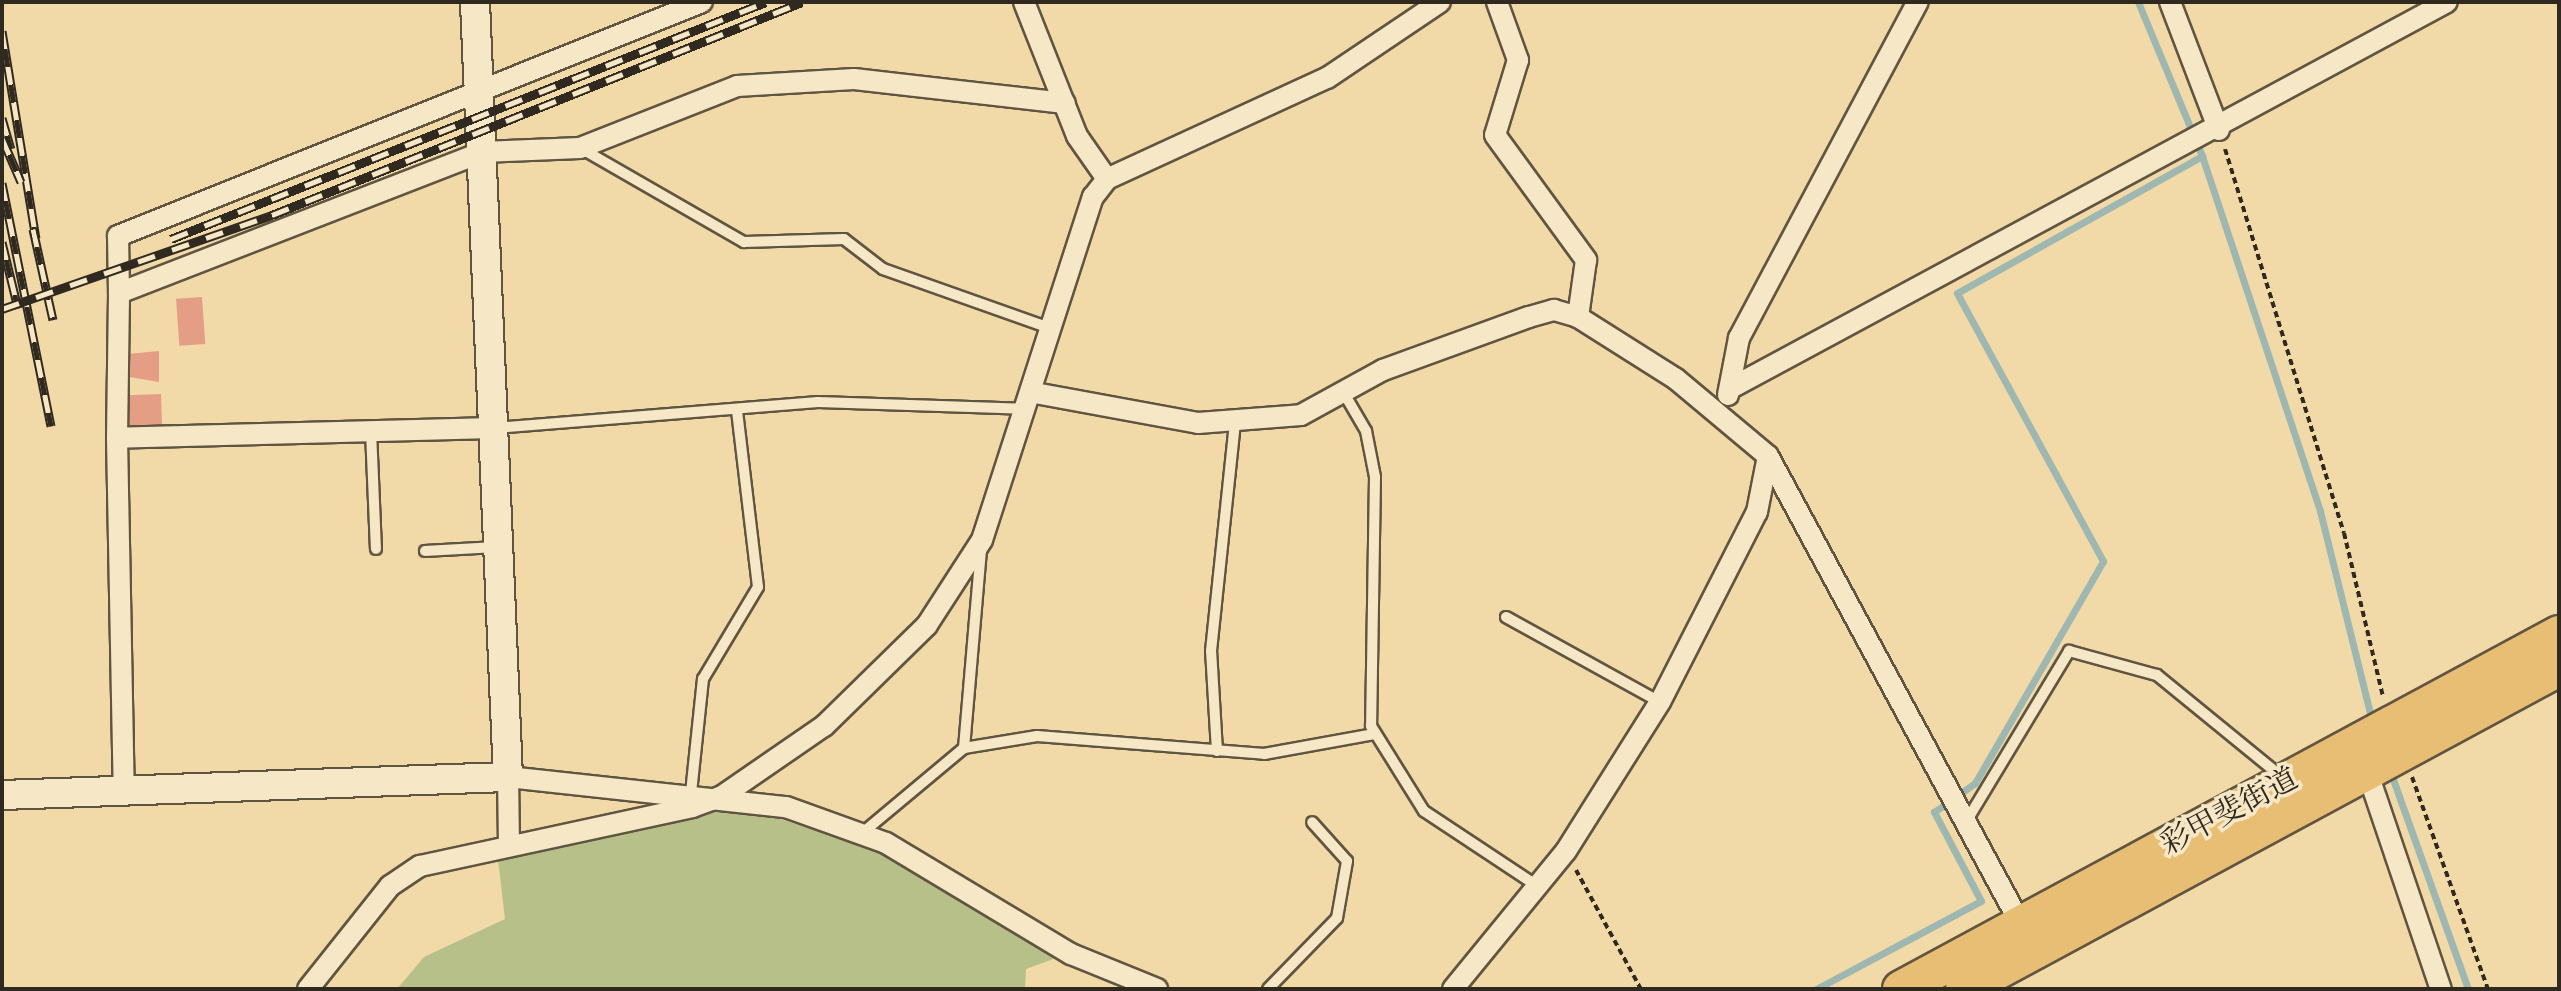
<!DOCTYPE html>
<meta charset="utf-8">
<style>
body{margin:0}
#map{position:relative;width:2561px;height:991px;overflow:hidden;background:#f1daa8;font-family:"EB Garamond","Noto Serif JP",serif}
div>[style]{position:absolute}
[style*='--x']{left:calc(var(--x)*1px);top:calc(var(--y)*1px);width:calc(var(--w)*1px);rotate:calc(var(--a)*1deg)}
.green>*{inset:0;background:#b8c089}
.stream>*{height:7px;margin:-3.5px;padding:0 3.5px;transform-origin:3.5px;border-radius:3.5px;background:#9eb8b1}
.building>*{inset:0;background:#e49e86;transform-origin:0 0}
.path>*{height:4px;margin-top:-2px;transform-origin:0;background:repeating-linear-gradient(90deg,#30291f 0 6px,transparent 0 10px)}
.roads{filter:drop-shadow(2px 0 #605541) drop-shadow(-2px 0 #605541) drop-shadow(0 2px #605541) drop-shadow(0 -2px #605541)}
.lane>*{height:10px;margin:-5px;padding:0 5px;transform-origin:5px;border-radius:5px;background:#f6e7c6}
.street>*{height:20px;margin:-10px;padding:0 10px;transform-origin:10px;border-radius:10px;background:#f6e7c6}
.secondary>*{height:28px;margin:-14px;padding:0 14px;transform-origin:14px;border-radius:14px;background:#f6e7c6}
.highway>*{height:36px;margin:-18px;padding:0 18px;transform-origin:18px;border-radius:18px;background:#e8bd74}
.rail>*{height:9px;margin-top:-4.5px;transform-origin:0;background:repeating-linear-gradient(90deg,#f6e7c6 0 18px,#30291f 0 36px);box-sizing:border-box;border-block:2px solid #30291f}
span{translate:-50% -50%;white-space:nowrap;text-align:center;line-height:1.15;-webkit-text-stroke:7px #f6e7c6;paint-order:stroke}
.street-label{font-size:30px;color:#30291f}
.frame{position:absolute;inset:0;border:4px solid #30291f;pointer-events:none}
</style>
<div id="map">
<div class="green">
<div style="clip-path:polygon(720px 799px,886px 854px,1056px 958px,1026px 969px,1025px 989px,397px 989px,424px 957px,505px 919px,497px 851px)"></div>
</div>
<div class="stream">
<div style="--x:2138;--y:2;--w:167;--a:67.4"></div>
<div style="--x:2202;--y:156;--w:374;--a:71.6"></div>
<div style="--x:2320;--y:511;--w:216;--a:76.1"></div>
<div style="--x:2390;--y:771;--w:232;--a:70.3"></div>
<div style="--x:1816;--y:989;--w:187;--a:-28.1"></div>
<div style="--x:1981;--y:901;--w:101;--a:-117.8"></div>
<div style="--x:1934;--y:812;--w:50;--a:-35.3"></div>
<div style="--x:1975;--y:783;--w:256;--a:-60"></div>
<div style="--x:2103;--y:561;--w:305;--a:-118.6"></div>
<div style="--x:1957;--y:293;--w:281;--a:-29.2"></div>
</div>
<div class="building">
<div style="left:202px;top:297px;width:47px;height:26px;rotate:86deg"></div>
<div style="clip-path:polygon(159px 351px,159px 382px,129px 377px,128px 354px)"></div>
<div style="left:161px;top:394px;width:32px;height:34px;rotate:88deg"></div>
</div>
<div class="path">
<div style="--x:2225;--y:149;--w:402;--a:72.8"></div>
<div style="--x:2344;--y:533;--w:169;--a:76.6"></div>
<div style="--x:2412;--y:777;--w:225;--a:70.3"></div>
<div style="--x:1576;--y:870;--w:136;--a:61.4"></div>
</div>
<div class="roads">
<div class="lane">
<div style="--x:582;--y:149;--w:187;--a:29.9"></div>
<div style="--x:744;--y:242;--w:100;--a:-1.7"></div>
<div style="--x:844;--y:239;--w:49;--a:37.6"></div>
<div style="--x:883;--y:269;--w:179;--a:19.5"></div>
<div style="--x:1345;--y:395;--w:42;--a:59.7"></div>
<div style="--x:1366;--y:431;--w:47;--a:78.9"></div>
<div style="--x:1375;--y:477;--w:249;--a:90.9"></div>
<div style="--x:1371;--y:726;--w:100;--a:58.1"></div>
<div style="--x:1424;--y:811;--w:134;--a:33.5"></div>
<div style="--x:495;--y:428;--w:324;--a:-4.6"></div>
<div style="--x:818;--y:402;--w:207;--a:1.9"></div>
<div style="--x:371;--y:431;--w:118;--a:87.6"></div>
<div style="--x:425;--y:551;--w:71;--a:-3.2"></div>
<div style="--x:1506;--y:617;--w:176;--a:28.9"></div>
<div style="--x:964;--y:748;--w:199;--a:-85.1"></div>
<div style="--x:1217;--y:751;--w:100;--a:-93.4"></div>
<div style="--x:1211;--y:651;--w:231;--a:-84"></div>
<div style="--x:691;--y:793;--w:115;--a:-84"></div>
<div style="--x:703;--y:679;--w:107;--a:-59.1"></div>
<div style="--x:758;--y:587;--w:178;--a:-96.8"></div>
<div style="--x:1966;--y:822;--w:200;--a:-58.9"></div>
<div style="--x:2069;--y:651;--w:91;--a:15.3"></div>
<div style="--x:2157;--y:675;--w:160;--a:39.2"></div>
<div style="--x:861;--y:834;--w:134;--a:-39.9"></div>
<div style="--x:964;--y:748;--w:74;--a:-9.3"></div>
<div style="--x:1037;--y:736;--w:228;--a:4.5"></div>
<div style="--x:1264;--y:754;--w:112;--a:-10.3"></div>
<div style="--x:1268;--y:989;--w:99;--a:-45.8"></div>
<div style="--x:1337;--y:918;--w:58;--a:-80"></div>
<div style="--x:1347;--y:861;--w:52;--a:-131.9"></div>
</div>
<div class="street">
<div style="--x:1024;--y:2;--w:144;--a:68.4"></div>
<div style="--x:1077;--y:136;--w:52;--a:55.1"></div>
<div style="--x:1497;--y:2;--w:62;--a:70.1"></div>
<div style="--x:1518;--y:60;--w:78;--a:107"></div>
<div style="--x:1495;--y:135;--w:155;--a:53.9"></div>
<div style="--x:1586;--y:260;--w:58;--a:98"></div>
<div style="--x:2170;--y:2;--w:137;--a:69.1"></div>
<div style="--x:119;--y:293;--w:57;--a:-91"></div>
<div style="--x:118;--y:236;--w:629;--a:-21.84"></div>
<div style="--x:1731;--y:388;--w:813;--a:-28.33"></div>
<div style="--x:1035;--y:393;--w:166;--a:10.4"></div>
<div style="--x:1198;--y:423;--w:103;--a:-4.4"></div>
<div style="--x:1301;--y:415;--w:94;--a:-28.8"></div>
<div style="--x:1383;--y:370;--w:155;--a:-20"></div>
<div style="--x:1529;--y:317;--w:26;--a:-16"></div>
<div style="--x:1554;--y:310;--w:25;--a:16"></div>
<div style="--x:1578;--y:317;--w:116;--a:32.3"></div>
<div style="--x:1676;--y:379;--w:120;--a:39.9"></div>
<div style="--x:1768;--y:456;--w:539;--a:61.63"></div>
<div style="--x:1728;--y:395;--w:58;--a:-79.1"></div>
<div style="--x:1739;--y:338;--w:381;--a:-62"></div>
<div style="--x:493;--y:428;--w:376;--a:178.5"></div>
<div style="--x:117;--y:438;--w:145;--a:-89.2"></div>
<div style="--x:119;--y:293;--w:389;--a:-21.2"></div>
<div style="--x:482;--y:152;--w:98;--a:-2.3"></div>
<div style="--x:580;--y:148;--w:169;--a:-21.5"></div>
<div style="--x:737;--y:86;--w:117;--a:-3.4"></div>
<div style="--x:854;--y:79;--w:212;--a:6.5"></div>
<div style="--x:117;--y:438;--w:353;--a:88.9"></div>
<div style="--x:2367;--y:771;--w:230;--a:71.3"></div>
<div style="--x:509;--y:845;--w:68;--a:-90.8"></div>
<div style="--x:508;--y:777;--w:280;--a:6.2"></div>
<div style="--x:786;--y:807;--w:106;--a:19.8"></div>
<div style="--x:886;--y:843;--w:216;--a:31"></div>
<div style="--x:1071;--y:954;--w:93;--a:22.1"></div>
<div style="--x:308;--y:989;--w:132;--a:-51.5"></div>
<div style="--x:390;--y:886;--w:36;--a:-34"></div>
<div style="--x:420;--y:866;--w:278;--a:-12.2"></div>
<div style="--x:692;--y:807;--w:32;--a:-20"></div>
<div style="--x:722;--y:796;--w:124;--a:-34.5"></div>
<div style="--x:824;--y:726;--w:144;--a:-44.4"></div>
<div style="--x:927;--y:625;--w:101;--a:-57.1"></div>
<div style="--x:982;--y:540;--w:361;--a:-72.1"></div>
<div style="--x:1093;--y:197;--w:23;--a:-52"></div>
<div style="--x:1107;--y:179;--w:242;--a:-24.7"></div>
<div style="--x:1327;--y:78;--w:136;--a:-33.9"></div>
<div style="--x:1453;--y:989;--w:178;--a:-50.7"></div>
<div style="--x:1566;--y:851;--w:176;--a:-57.8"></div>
<div style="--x:1660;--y:702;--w:213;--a:-63"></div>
<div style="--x:1757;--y:512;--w:57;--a:-78.9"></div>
</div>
<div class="secondary">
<div style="--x:2;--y:795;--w:506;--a:-2.04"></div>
<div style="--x:508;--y:777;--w:776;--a:-92.44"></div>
</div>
<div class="highway">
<div style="--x:1901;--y:989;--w:748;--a:-28.35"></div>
<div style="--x:1964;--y:989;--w:676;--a:-28.35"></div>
</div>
</div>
<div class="rail">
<div style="--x:2;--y:31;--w:210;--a:80.7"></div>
<div style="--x:2;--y:118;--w:32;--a:74"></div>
<div style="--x:2;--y:138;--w:48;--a:66.6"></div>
<div style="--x:2;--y:183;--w:248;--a:78.6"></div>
<div style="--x:33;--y:229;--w:93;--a:77.6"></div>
<div style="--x:171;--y:239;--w:640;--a:-21.72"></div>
<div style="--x:2;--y:242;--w:68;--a:76.4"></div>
<div style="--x:2;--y:309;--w:286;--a:-19.2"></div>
<div style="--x:272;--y:215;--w:571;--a:-21.89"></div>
</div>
<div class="street-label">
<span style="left:2229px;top:811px;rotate:-28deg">彩甲斐街道</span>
</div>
<div class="frame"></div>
</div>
